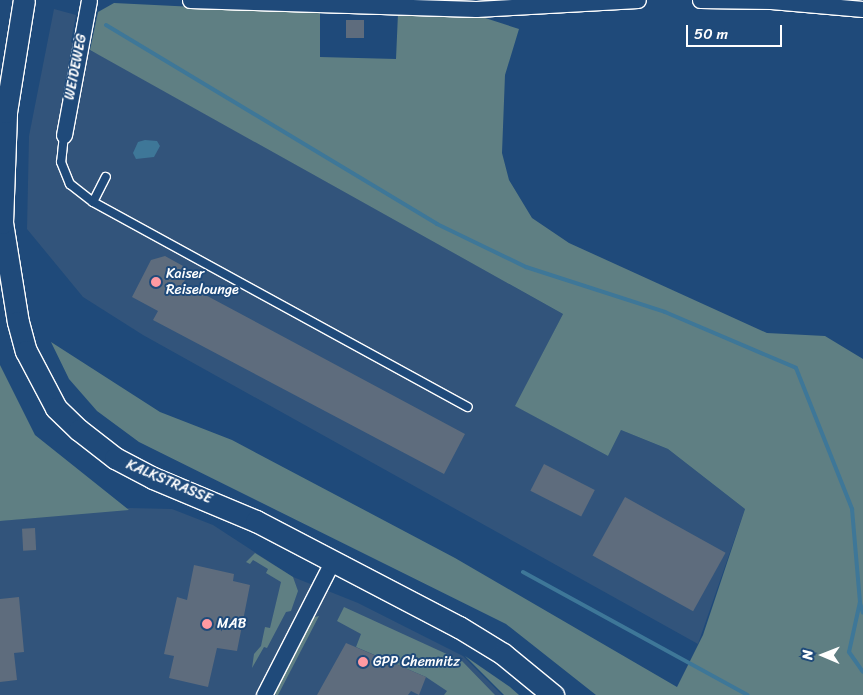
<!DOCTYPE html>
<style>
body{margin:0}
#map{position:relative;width:863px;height:695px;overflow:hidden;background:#1f4a7a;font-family:Sriracha,sans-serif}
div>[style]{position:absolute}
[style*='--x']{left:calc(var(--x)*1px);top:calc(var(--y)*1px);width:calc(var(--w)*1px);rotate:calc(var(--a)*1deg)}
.built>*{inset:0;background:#32547b}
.green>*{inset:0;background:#5f7f83}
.water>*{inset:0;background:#3e7798}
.stream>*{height:4px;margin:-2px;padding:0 2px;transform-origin:2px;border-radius:2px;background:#3e7798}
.building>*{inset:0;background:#5e6c7d;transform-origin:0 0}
.roads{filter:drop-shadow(1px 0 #fff) drop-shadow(-1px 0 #fff) drop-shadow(0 1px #fff) drop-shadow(0 -1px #fff)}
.service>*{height:8px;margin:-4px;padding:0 4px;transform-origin:4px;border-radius:4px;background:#1f4a7a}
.minor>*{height:15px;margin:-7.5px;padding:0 7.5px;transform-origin:7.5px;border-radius:7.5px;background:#1f4a7a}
.secondary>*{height:21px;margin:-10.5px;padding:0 10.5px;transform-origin:10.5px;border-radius:10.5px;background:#1f4a7a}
.dots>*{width:14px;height:14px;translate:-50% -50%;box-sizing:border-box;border:2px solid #1f4a7a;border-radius:50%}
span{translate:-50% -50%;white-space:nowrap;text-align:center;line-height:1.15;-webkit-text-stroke:4px #1f4a7a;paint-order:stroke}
.street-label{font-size:14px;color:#fff}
.poi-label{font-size:14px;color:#fff}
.left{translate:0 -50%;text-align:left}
.north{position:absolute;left:798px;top:630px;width:50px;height:50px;-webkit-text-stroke:4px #1f4a7a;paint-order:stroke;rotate:271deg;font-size:14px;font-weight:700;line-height:20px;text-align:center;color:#fff}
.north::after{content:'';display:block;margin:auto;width:18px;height:22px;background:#fff;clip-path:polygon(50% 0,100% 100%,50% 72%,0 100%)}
.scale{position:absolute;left:686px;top:25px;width:96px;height:22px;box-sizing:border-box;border:2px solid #fff;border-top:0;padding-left:6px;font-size:15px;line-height:18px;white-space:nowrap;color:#fff;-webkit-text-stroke:4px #1f4a7a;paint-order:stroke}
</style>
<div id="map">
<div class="built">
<div style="clip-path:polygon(54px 9px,76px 15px,71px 42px,100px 55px,563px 314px,516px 406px,608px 456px,621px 430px,668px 449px,745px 509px,698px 644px,143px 335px,83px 297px,27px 229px,29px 136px)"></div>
<div style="clip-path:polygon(129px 508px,172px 509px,213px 525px,293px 577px,358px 603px,463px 656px,502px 695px,0 695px,0 521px)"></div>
</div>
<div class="green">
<div style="clip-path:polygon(114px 3px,320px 13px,320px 57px,396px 59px,398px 13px,479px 16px,519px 29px,505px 75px,502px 153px,509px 180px,532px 218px,569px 243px,767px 333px,825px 336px,863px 359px,863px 695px,596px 695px,506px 624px,139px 442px,97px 411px,69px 379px,51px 342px,160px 412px,232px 440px,455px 558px,677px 687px,703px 635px,745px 509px,668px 449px,621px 430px,608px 456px,515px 406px,563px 314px,90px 50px,98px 12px)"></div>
<div style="clip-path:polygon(0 365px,35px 435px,129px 510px,0 521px)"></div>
<div style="clip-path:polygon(255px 553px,293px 577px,298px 591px,291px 611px,286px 612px,267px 648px,264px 647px,252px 668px,254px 654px,261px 646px,265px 627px,270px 628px,281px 582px,266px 573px,268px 569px,253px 560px,250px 564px,246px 562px)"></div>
<div style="clip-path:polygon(344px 607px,462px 661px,495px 695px,444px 695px,447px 691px,426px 677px,356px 647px,361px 634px,337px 621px)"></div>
<div style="clip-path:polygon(319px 616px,278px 695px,276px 695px,273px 692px,310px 618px)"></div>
<div style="clip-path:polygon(465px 656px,510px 687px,519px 695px,504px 695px)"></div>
</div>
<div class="water">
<div style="clip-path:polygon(145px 140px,157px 141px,160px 146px,154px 157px,136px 159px,133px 153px,138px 142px)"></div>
</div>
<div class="stream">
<div style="--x:106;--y:25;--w:386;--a:31"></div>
<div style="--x:437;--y:224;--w:99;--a:25.8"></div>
<div style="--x:526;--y:267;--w:146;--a:17.9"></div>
<div style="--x:665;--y:312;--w:142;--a:23.1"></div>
<div style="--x:796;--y:368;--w:152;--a:68.3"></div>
<div style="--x:852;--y:509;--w:93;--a:85.1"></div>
<div style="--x:860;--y:602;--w:51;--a:102.4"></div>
<div style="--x:849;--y:652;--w:24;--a:55"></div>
<div style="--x:523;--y:572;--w:256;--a:28.7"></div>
<div style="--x:860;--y:603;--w:10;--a:73"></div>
</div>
<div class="building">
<div style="left:346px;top:20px;width:18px;height:18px"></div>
<div style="clip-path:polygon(165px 256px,183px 266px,177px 276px,185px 280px,183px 283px,465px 434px,444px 474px,153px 320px,158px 311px,132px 297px,151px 260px)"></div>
<div style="left:544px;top:464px;width:57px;height:30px;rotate:27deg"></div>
<div style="left:625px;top:497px;width:115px;height:67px;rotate:29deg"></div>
<div style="left:35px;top:528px;width:22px;height:13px;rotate:87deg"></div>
<div style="clip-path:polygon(194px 565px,234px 574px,233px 581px,250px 585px,237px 651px,217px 648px,208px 687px,169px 678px,174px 656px,164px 654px,177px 597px,187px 600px)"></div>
<div style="clip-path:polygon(19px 597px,24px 652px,14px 653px,17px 680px,0 682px,0 599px)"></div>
<div style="clip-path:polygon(346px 643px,426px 677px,419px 695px,411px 691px,408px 695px,317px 695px)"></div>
</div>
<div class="roads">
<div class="service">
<div style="--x:64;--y:135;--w:27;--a:96"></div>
<div style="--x:61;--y:162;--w:24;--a:68"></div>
<div style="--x:70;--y:184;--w:29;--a:38"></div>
<div style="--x:93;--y:202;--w:427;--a:28.7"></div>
<div style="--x:93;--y:202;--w:28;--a:-63"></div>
</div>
<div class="minor">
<div style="--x:190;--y:0;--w:286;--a:1.8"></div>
<div style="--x:476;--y:9;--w:162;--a:-3.2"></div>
<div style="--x:700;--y:0;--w:71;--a:0.8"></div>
<div style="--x:771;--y:1;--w:92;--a:5"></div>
<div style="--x:64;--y:135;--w:137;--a:-79.5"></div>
<div style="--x:264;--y:695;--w:149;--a:-62.9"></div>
</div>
<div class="secondary">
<div style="--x:0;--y:210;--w:113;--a:80.9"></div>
<div style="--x:18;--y:322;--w:30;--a:75"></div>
<div style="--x:26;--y:351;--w:64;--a:62.2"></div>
<div style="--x:56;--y:408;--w:32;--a:44"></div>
<div style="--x:79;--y:430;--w:46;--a:37.9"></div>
<div style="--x:115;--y:458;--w:43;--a:27.8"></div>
<div style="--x:153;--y:478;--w:112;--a:22.7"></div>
<div style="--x:256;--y:521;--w:229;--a:27.6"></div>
<div style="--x:459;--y:627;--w:52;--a:31.5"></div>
<div style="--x:503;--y:654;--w:65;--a:39.4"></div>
<div style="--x:2;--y:223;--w:111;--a:-87.9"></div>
<div style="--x:6;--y:112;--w:113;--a:-80.9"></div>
</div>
</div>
<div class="dots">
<div style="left:156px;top:282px;background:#ff9aa2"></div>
<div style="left:207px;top:624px;background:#ff9aa2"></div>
<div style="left:363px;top:662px;background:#ff9aa2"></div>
</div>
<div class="street-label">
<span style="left:76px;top:67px;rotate:-79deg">WEIDEWEG</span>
<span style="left:169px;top:482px;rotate:23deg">KALKSTRASSE</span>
</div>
<div class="poi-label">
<span class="left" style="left:166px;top:282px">Kaiser<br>Reiselounge</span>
<span class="left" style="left:217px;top:624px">MAB</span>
<span class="left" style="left:373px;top:662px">GPP Chemnitz</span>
</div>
<div class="north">N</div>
<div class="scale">50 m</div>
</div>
